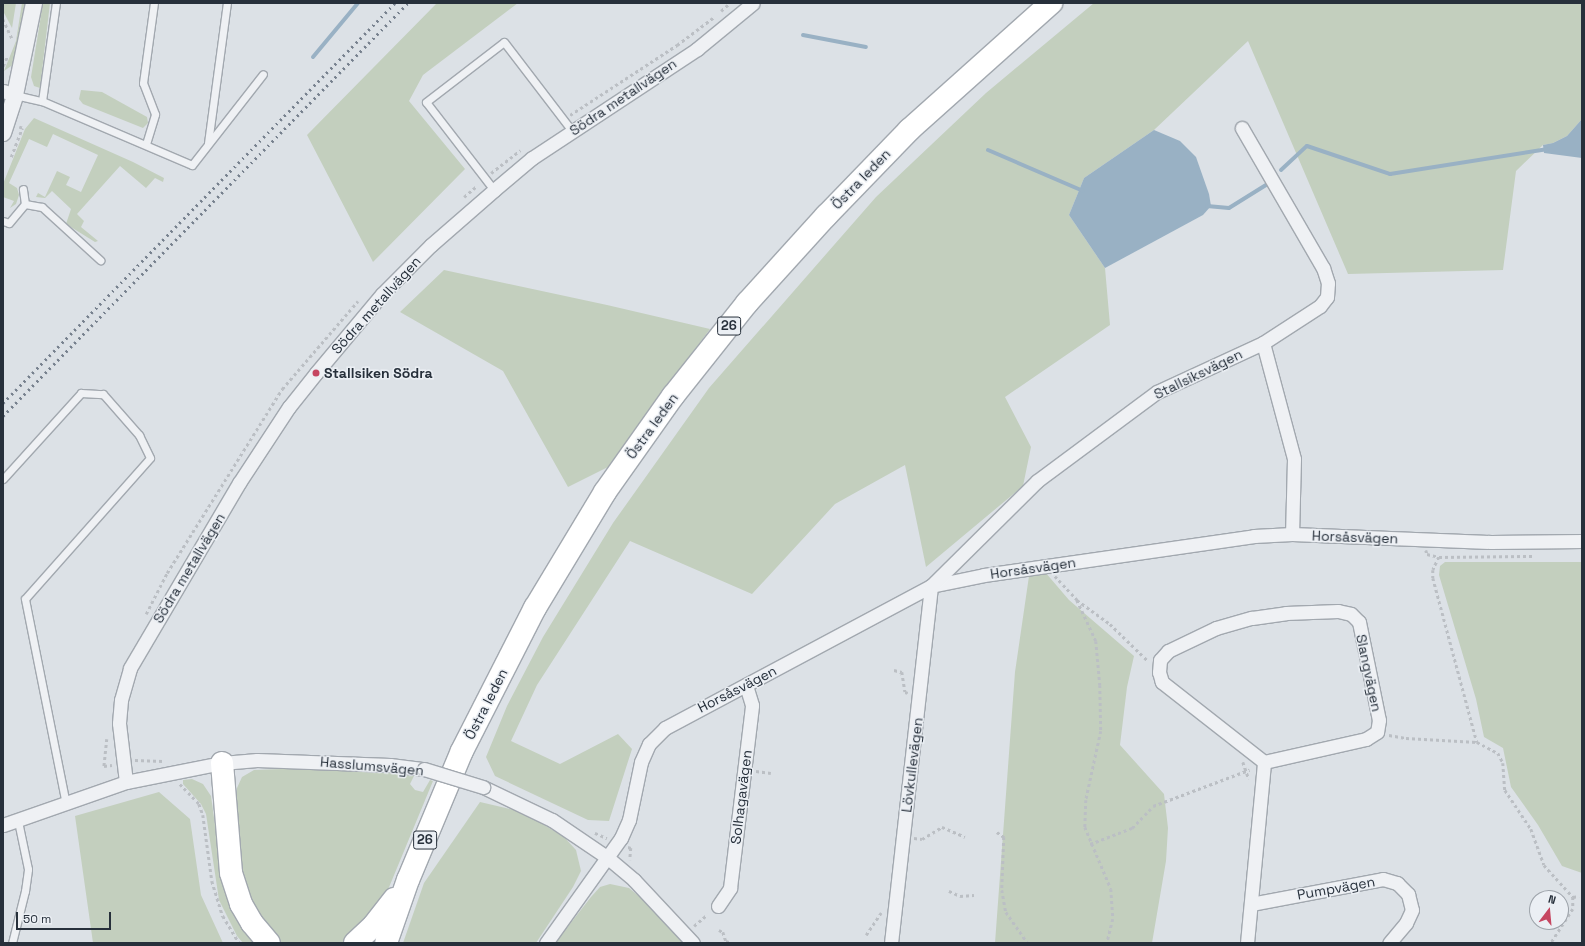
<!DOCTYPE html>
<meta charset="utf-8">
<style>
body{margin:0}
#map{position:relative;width:1585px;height:946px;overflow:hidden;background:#dce1e6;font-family:"Space Grotesk",sans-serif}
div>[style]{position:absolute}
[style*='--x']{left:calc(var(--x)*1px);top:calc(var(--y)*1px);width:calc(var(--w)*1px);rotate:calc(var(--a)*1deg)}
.green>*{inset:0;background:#c3cfbe}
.water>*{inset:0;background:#99b1c4}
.stream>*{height:4px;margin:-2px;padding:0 2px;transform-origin:2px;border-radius:2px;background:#99b1c4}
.path>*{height:2.5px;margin-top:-1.25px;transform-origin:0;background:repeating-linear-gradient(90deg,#bbbfc4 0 3px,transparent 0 6px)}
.roads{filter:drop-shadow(1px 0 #a2a8af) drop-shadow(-1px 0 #a2a8af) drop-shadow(0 1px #a2a8af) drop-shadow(0 -1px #a2a8af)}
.service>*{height:7px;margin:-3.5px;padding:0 3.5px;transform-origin:3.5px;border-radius:3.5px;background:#eff1f4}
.minor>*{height:13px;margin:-6.5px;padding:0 6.5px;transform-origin:6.5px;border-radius:6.5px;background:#eff1f4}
.tertiary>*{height:16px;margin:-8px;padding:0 8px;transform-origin:8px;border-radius:8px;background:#eff1f4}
.trunk>*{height:22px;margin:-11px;padding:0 11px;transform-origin:11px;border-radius:11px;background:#fff}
.rail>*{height:3px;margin-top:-1.5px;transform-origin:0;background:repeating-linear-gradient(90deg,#77818e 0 2px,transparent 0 6px)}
.bridges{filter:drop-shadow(1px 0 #a2a8af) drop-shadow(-1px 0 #a2a8af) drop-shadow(0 1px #a2a8af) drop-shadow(0 -1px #a2a8af)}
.minor-bridge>*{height:13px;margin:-6.5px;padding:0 6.5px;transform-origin:6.5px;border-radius:6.5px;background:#eff1f4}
.dots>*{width:11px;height:11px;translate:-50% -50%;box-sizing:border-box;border:2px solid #ebeff4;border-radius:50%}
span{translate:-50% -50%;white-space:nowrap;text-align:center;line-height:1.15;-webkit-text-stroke:3px #ebeff4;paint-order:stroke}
.shield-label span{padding:1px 3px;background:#ebeff4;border:1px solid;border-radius:3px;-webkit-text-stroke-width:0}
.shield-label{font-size:13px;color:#27303b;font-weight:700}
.street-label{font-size:14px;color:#27303b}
.poi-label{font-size:14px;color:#27303b;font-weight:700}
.left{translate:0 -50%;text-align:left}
.frame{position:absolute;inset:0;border:4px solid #27303b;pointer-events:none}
.north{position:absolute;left:1529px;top:890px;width:40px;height:40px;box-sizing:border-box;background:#ebeff4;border:1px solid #9da3aa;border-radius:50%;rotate:16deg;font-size:11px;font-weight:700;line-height:16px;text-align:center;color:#27303b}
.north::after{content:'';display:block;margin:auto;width:14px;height:18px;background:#c64661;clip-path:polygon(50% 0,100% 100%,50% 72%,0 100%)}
.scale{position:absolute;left:16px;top:912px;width:95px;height:18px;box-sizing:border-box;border:2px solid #27303b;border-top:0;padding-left:5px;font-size:12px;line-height:14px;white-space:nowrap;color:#27303b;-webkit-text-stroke:3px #ebeff4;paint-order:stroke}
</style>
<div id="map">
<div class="green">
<div style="clip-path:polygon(3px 3px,16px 3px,12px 28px,3px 11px)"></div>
<div style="clip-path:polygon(22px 3px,27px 3px,14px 64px,4px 71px,16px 41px)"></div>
<div style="clip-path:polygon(43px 3px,50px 3px,40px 88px,34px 86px,31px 77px)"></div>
<div style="clip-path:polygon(437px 3px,518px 3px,423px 75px,409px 101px,465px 169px,373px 262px,307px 135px)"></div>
<div style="clip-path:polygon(1094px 3px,1582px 3px,1582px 119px,1567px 136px,1553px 143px,1543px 145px,1516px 171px,1503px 270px,1348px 274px,1248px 41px,1154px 130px,1084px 178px,1069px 215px,1105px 268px,1110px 325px,1005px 397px,1031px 447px,1023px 486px,926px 567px,905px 465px,835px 504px,752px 594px,630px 541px,537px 685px,511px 741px,560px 764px,618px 734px,632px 749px,609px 821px,588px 820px,495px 776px,486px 757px,507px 706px,543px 637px,613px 523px,709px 388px,876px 197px,986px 93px)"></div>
<div style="clip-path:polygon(81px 90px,102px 92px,147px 117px,148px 123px,143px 128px,83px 104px,79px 99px)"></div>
<div style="clip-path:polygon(34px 118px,133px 162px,164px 178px,163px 182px,155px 178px,146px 188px,120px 166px,77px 214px,84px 221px,81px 227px,98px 241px,95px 242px,66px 224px,71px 209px,52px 191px,45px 198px,36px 197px,38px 193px,45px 197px,57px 171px,70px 177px,66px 185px,81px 192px,98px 155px,53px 134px,47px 147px,29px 139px,9px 183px,17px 188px,19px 195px,16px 204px,10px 208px,14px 201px,3px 197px,3px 184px,25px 129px)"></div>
<div style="clip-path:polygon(444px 270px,607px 305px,710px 329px,608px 467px,568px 487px,503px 371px,400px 312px)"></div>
<div style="clip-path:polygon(1445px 562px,1582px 562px,1582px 873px,1562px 866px,1538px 825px,1511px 787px,1503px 748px,1484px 737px,1476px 699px,1439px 575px,1440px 566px)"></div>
<div style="clip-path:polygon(1045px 572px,1069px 600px,1134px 656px,1127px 687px,1120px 745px,1164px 794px,1168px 828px,1166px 861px,1152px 943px,995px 943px,1015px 672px,1029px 576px)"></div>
<div style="clip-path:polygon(308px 768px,402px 773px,414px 776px,410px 784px,415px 790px,423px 792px,430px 780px,433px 781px,380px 909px,351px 939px,344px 943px,282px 943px,267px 930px,251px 906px,242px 881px,236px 835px,237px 788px,242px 777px,254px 770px)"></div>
<div style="clip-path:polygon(192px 779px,203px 784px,211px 796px,223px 883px,236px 920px,253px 943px,243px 943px,237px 936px,219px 900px,206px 814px,201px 804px,183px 784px,183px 780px)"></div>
<div style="clip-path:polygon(159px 792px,190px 819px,201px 895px,223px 943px,93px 943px,75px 816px)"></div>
<div style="clip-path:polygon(480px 802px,523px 812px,564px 837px,576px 850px,581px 871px,573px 887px,536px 943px,403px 943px,424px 883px)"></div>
<div style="clip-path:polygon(610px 884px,629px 888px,641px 898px,684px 943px,555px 943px,591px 897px,600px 887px)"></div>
</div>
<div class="water">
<div style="clip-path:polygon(1582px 119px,1582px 158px,1544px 153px,1543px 145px,1553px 143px,1567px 136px)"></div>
<div style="clip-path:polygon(1154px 130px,1180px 141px,1196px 157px,1209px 194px,1211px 206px,1203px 215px,1105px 268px,1069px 215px,1084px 178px)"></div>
</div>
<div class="stream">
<div style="--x:803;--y:35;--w:64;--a:10.8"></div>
<div style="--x:313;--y:57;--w:70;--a:-50.2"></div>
<div style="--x:988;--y:150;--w:103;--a:23.3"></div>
<div style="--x:1281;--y:170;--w:35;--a:-43"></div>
<div style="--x:1307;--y:146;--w:88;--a:18.6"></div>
<div style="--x:1390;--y:174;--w:160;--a:-9"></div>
<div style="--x:1207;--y:206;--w:22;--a:5"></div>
<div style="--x:1229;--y:208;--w:44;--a:-31.9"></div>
</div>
<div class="path">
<div style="--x:721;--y:11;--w:12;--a:-42"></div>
<div style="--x:3;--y:19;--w:21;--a:65"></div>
<div style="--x:3;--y:66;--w:10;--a:-66"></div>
<div style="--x:570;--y:115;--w:128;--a:-33.2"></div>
<div style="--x:677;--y:45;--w:46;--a:-37.1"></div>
<div style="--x:11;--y:157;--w:31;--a:-69"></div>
<div style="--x:22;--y:128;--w:3;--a:-162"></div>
<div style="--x:491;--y:173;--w:37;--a:-38"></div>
<div style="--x:464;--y:197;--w:18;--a:-41"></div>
<div style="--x:1426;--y:550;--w:4;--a:76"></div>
<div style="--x:1427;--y:554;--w:12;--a:14"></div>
<div style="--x:1439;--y:557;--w:93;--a:-0.6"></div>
<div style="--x:1439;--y:557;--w:14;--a:115"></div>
<div style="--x:1433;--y:570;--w:8;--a:90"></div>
<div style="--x:1433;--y:578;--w:170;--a:75"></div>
<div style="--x:1055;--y:576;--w:33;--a:47"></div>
<div style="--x:1077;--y:600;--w:41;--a:36"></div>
<div style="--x:1110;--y:624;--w:52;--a:44.2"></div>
<div style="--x:1077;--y:600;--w:45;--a:65.1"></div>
<div style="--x:1096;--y:641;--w:44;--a:84.8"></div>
<div style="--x:1100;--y:685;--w:46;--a:88.8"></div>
<div style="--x:1101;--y:731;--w:71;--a:102.3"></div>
<div style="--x:1086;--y:800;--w:27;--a:92"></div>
<div style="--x:1085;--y:827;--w:67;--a:67.2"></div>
<div style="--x:1111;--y:889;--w:30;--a:86"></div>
<div style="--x:1113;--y:919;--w:25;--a:104"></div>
<div style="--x:146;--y:614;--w:46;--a:-62.9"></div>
<div style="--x:167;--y:573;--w:217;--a:-58"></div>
<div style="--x:282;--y:389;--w:116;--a:-49.2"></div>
<div style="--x:894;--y:670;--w:8;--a:14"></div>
<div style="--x:902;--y:672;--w:20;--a:81"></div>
<div style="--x:905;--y:692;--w:3;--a:18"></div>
<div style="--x:1389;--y:735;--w:17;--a:10"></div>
<div style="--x:1406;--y:738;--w:71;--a:3.2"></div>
<div style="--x:1477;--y:742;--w:24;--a:28"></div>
<div style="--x:1498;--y:753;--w:11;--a:63"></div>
<div style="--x:1503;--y:763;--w:27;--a:86"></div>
<div style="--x:1505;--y:790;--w:47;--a:56.3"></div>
<div style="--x:1531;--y:829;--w:38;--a:70"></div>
<div style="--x:1544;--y:865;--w:43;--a:47.8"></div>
<div style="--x:1573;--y:897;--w:12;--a:90"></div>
<div style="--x:1573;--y:909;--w:40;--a:122.9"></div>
<div style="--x:107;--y:739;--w:27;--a:96"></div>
<div style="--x:104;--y:766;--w:8;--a:-7"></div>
<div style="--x:135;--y:760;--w:28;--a:2"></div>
<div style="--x:1243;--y:762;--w:18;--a:71"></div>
<div style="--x:756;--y:771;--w:15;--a:8"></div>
<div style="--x:180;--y:784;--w:28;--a:46"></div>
<div style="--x:199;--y:804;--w:12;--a:70"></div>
<div style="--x:203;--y:815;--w:67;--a:82.2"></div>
<div style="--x:212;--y:881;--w:37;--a:73"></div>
<div style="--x:223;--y:916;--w:31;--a:59"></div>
<div style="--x:997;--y:832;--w:9;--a:36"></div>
<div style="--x:1004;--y:837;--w:53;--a:92.2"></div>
<div style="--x:1002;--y:890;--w:22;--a:80"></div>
<div style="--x:1006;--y:912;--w:38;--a:55"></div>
<div style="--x:595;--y:833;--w:13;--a:23"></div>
<div style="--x:914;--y:838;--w:8;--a:7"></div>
<div style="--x:922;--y:839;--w:23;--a:-31"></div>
<div style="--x:942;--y:827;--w:25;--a:23"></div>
<div style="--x:1090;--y:844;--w:45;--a:-20.9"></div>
<div style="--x:1132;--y:828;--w:30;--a:-46"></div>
<div style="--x:1153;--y:806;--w:103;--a:-20.6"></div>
<div style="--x:628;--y:847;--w:3;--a:18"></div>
<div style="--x:631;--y:848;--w:12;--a:95"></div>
<div style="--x:949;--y:891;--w:12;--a:24"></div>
<div style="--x:960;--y:896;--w:14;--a:-4"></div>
<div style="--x:1573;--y:897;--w:6;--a:-9"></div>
<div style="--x:694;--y:926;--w:18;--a:-41"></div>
<div style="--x:719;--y:930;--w:4;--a:27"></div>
<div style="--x:723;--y:932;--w:9;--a:72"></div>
<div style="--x:726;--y:941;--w:6;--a:18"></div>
<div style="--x:866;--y:935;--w:27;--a:-56"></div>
</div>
<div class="roads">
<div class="service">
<div style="--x:15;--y:95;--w:28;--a:13"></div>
<div style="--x:42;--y:101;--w:163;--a:23.1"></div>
<div style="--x:192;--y:165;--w:115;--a:-52"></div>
<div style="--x:42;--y:101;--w:99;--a:-81.9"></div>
<div style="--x:208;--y:143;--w:141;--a:-82.3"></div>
<div style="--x:146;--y:144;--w:31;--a:-73"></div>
<div style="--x:155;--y:114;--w:33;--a:-111"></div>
<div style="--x:143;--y:83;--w:81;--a:-82.2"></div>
<div style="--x:494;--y:190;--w:111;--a:-127.7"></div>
<div style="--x:426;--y:102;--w:98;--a:-37.6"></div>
<div style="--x:504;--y:42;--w:112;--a:52.6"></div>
<div style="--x:25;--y:204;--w:17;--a:10"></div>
<div style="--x:42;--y:207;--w:79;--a:42.4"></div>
<div style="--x:3;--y:221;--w:6;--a:18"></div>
<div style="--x:9;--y:223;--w:25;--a:-50"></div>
<div style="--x:25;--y:204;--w:15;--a:-98"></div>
<div style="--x:3;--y:479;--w:116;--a:-47.8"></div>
<div style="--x:81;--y:393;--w:22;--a:3"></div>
<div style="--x:103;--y:394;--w:55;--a:48.7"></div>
<div style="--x:139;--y:435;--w:25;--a:64"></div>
<div style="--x:150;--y:458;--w:188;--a:131.6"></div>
<div style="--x:25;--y:599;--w:209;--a:78.7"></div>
<div style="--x:12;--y:943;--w:54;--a:-76"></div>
<div style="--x:25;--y:891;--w:22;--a:-82"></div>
<div style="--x:28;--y:869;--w:49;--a:-101.8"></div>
</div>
<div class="minor">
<div style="--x:3;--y:91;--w:13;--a:18"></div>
<div style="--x:1263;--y:343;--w:120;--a:75"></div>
<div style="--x:1294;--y:459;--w:75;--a:91.5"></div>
<div style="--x:1338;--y:611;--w:13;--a:13"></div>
<div style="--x:1351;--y:614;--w:11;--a:45"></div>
<div style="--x:1359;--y:622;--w:100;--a:78.5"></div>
<div style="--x:1379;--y:720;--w:12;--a:99"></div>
<div style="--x:1377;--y:732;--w:13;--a:148"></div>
<div style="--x:1366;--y:739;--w:105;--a:167.3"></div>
<div style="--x:1264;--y:762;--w:130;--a:-141.9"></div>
<div style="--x:1162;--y:682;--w:10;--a:-107"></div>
<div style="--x:1159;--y:672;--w:12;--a:-85"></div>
<div style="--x:1160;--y:660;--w:12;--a:-48"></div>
<div style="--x:1168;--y:651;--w:53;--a:-25.6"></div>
<div style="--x:1216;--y:628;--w:37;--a:-16"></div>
<div style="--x:1252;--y:618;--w:34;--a:-8"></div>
<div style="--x:1286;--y:613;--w:52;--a:-2.2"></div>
<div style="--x:126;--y:782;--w:59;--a:-96.8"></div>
<div style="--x:119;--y:723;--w:23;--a:-85"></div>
<div style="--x:121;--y:700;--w:33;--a:-74"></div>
<div style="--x:130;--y:668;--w:215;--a:-59.5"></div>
<div style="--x:239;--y:483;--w:91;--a:-56.7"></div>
<div style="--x:289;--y:407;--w:43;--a:-51.5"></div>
<div style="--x:316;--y:373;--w:103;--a:-50.1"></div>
<div style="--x:382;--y:294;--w:69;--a:-45"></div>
<div style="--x:431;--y:245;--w:84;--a:-41.1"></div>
<div style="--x:494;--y:190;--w:50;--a:-40.1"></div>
<div style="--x:532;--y:158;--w:198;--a:-33.4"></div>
<div style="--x:697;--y:49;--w:72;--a:-39.4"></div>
<div style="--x:483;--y:787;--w:76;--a:25.6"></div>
<div style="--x:552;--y:820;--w:68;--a:34.2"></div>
<div style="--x:608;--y:858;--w:34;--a:40"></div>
<div style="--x:634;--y:880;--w:86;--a:46.9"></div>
<div style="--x:3;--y:825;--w:130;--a:-19.3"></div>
<div style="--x:126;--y:782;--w:98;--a:-11.2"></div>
<div style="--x:222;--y:763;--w:35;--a:-5"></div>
<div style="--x:257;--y:760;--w:133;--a:2.2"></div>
<div style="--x:390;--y:765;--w:34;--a:7"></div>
<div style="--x:1251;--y:904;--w:134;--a:-10.7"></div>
<div style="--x:1383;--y:879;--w:15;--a:16"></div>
<div style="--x:1397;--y:883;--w:16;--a:45"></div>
<div style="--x:1408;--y:894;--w:16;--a:76"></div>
<div style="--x:1412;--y:910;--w:14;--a:115"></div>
<div style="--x:1406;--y:923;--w:26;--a:130"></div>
<div style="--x:718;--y:906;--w:22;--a:-56"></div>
<div style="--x:730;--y:888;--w:184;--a:-83.1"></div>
<div style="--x:752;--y:705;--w:21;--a:-107"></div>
<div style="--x:546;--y:943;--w:129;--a:-54.5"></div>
<div style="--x:621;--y:838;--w:20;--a:-66"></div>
<div style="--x:629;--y:820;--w:59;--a:-78.3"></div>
<div style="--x:641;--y:762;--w:20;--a:-66"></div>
<div style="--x:649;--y:744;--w:23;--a:-45"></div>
<div style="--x:665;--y:728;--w:302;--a:-28.1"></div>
<div style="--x:931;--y:586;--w:54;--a:-11.7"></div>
<div style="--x:984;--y:575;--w:273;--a:-8.2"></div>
<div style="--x:1254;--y:536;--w:38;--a:-3"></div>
<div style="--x:1292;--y:534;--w:199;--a:2.3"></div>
<div style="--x:1491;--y:542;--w:91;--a:-0.6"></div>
<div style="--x:891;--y:943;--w:359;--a:-83.6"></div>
<div style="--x:931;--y:586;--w:149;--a:-44.7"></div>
<div style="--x:1037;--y:481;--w:149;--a:-36.6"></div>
<div style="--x:1157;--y:392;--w:117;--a:-24.8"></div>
<div style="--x:1263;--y:343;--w:68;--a:-33"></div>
<div style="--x:1320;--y:306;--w:11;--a:-52"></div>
<div style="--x:1327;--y:297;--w:14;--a:-86"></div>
<div style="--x:1328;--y:283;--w:16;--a:-108"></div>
<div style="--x:1323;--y:268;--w:162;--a:-120.1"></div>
<div style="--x:1247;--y:943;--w:182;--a:-84.6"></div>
</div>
<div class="tertiary">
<div style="--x:3;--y:133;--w:40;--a:-72"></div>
<div style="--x:15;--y:95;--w:94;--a:-78.3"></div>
</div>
<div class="trunk">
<div style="--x:222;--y:763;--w:110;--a:85.3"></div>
<div style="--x:231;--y:873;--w:33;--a:72"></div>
<div style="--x:241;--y:904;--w:22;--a:60"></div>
<div style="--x:252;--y:923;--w:26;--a:50"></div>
<div style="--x:355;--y:943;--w:26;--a:-43"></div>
<div style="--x:374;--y:925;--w:33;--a:-52"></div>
<div style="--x:386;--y:943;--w:67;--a:-70.8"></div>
<div style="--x:408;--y:880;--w:140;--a:-67.3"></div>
<div style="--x:462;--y:751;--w:161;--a:-63"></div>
<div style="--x:535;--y:608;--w:135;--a:-58.9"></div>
<div style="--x:605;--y:492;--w:118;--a:-54.7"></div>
<div style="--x:673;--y:396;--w:119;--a:-51.5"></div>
<div style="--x:747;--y:303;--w:118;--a:-47.8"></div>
<div style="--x:826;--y:216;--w:120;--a:-46"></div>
<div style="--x:909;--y:130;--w:191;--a:-41.8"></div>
</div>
</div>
<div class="rail">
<div style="--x:3;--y:403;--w:560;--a:-45.58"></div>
<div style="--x:3;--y:416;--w:578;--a:-45.56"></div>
</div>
<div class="bridges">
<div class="minor-bridge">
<div style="--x:424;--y:769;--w:62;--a:17"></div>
</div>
</div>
<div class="dots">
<div style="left:316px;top:373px;background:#c64661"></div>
</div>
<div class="shield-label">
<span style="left:729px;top:326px">26</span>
<span style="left:425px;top:840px">26</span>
</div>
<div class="street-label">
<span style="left:623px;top:97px;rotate:-34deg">Södra metallvägen</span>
<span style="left:861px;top:179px;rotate:-46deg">Östra leden</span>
<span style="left:376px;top:305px;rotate:-48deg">Södra metallvägen</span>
<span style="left:1198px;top:374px;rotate:-26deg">Stallsiksvägen</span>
<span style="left:652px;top:426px;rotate:-54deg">Östra leden</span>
<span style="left:1355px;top:537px;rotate:2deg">Horsåsvägen</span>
<span style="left:189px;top:568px;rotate:-59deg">Södra metallvägen</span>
<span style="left:1033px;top:568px;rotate:-8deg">Horsåsvägen</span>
<span style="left:1369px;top:673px;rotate:78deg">Slangvägen</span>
<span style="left:737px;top:689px;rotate:-27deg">Horsåsvägen</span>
<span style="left:486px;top:704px;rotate:-63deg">Östra leden</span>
<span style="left:912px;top:765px;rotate:-83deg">Lövkullevägen</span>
<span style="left:372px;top:766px;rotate:5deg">Hasslumsvägen</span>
<span style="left:741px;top:797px;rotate:-83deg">Solhagavägen</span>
<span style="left:1336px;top:888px;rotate:-10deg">Pumpvägen</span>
</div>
<div class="poi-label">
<span class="left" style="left:324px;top:373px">Stallsiken Södra</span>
</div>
<div class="frame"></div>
<div class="north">N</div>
<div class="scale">50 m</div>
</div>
